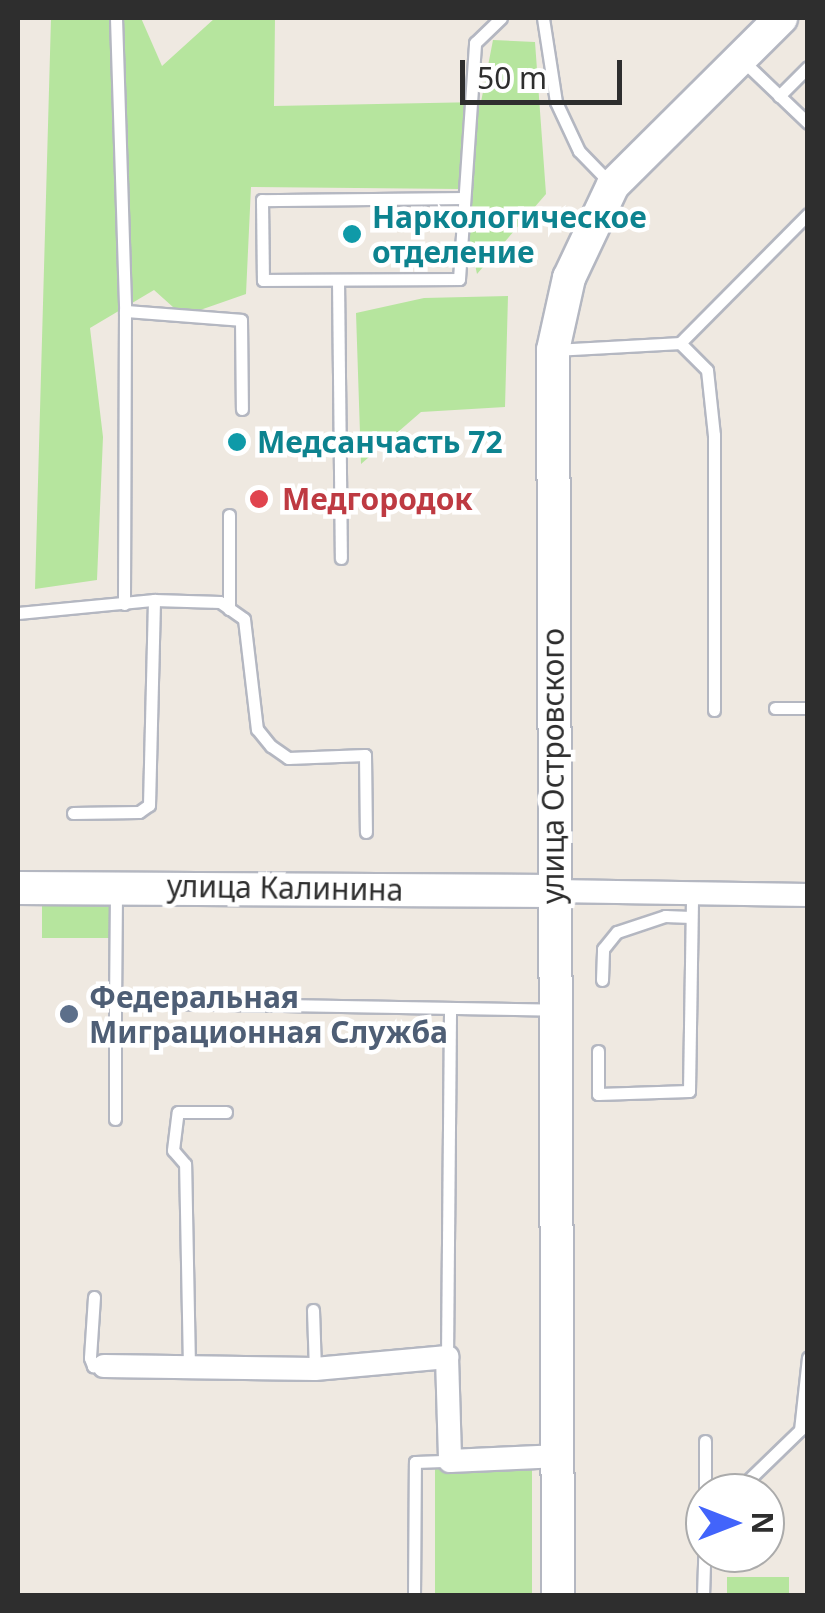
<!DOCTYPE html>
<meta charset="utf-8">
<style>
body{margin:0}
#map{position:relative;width:825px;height:1613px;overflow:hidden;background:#efe9e1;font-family:"Noto Sans",sans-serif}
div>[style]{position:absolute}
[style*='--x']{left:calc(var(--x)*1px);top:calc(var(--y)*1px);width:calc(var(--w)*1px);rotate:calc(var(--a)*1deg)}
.green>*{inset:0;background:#b6e59e;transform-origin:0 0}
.roads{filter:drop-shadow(2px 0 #b4b7c1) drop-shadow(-2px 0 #b4b7c1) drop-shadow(0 2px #b4b7c1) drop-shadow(0 -2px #b4b7c1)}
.lane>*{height:11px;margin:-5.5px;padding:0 5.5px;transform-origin:5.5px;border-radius:5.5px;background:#fff}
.street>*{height:22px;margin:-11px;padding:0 11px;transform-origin:11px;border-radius:11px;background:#fff}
.secondary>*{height:32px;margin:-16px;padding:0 16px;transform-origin:16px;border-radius:16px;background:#fff}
.dots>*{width:28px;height:28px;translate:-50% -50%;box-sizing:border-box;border:5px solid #fff;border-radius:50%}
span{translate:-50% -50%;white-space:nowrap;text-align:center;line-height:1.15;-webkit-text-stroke:9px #fff;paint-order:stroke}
.culture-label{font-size:30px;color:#0d838f;font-weight:700}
.left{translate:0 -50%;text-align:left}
.health-label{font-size:30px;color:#be3a42;font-weight:700}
.street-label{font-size:30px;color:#2e2e2e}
.service-label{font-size:30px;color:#4e5e75;font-weight:700}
.frame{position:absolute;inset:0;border:20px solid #2e2e2e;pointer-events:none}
.north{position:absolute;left:685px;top:1473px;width:100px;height:100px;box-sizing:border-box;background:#fff;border:2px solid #ababab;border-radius:50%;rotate:90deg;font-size:28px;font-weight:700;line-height:40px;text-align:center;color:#2e2e2e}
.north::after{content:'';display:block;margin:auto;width:35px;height:45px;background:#4264fb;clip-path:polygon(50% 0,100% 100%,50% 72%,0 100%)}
.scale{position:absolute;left:460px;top:60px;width:162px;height:45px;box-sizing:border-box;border:5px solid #2e2e2e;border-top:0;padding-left:12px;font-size:30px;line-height:35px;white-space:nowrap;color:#2e2e2e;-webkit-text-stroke:8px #fff;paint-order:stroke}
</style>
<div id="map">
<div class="green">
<div style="clip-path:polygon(51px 18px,141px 18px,162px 66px,215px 18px,275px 18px,274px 106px,481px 102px,493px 40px,535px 42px,546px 194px,477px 274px,459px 189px,251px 187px,246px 294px,183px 316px,154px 290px,90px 328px,103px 437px,97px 580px,35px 589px)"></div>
<div style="clip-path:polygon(508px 296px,505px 407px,421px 412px,361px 464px,356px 313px,424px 298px)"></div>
<div style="left:109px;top:899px;width:39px;height:67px;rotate:90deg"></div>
<div style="left:532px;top:1468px;width:127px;height:97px;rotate:90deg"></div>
<div style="left:789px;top:1577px;width:18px;height:62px;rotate:90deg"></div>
</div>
<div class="roads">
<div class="lane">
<div style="--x:116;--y:18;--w:293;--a:88.2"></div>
<div style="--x:125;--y:311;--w:293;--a:90.2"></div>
<div style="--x:543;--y:18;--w:85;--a:81.2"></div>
<div style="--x:556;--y:102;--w:54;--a:64.9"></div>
<div style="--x:579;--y:151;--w:46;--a:45.9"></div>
<div style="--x:742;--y:60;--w:91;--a:43.7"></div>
<div style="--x:779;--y:96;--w:41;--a:-45"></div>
<div style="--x:460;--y:198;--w:198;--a:179.4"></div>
<div style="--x:262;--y:200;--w:80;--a:89.3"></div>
<div style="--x:263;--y:280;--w:196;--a:-0.3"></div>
<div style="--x:459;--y:279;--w:237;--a:-86.1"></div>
<div style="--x:475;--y:43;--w:36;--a:-44"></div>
<div style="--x:338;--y:280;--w:278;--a:89.4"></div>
<div style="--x:125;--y:311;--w:116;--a:4.4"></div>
<div style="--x:241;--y:320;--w:89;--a:89.4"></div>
<div style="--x:680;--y:343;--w:38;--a:45"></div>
<div style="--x:707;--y:370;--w:65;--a:83.9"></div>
<div style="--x:714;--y:435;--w:275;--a:90"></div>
<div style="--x:555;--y:350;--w:125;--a:-3.2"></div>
<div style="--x:680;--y:343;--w:182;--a:-45.2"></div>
<div style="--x:229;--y:515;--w:94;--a:90"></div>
<div style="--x:18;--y:613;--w:137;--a:-5.5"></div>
<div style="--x:154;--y:600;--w:66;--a:1.7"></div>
<div style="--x:220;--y:602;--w:29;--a:35"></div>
<div style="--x:244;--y:619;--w:111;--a:83.3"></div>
<div style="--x:257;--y:729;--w:22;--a:51"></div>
<div style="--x:271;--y:746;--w:21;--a:35"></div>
<div style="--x:288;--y:758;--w:77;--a:-2.2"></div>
<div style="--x:365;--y:755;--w:77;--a:89.3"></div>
<div style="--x:775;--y:708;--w:33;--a:0"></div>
<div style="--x:73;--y:813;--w:66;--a:-0.9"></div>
<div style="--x:139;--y:812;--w:12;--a:-35"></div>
<div style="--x:149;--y:805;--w:205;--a:-88.6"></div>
<div style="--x:116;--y:893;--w:109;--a:90.5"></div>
<div style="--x:115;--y:1002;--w:437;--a:1"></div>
<div style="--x:602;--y:980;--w:31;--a:-88"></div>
<div style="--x:603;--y:949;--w:22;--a:-51"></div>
<div style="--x:617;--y:932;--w:51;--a:-18.4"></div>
<div style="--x:665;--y:916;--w:26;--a:2"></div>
<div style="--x:115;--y:1002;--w:117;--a:90"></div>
<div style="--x:598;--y:1051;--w:43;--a:90"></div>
<div style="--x:598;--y:1094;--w:91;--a:-1.9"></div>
<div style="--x:689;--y:1091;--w:199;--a:-89.1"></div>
<div style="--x:94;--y:1297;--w:61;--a:93.8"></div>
<div style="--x:90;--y:1358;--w:9;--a:69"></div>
<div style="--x:93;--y:1366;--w:11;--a:0"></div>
<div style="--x:313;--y:1310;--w:59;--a:88.1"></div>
<div style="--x:447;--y:1357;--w:347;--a:-89.5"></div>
<div style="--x:189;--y:1367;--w:203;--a:-91.1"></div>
<div style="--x:185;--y:1164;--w:18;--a:-131"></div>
<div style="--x:173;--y:1150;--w:38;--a:-83"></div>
<div style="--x:178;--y:1112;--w:48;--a:0"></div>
<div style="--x:705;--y:1441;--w:52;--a:90"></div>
<div style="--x:735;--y:1493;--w:91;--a:-44.1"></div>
<div style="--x:800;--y:1430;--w:73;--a:-83.7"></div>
<div style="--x:414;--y:1596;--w:134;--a:-89.6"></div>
<div style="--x:415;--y:1462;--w:35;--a:-2"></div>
<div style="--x:703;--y:1596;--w:63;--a:-88.2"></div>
</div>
<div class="street">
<div style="--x:553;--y:891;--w:255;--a:0.9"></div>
<div style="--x:104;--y:1366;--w:211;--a:0.8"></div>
<div style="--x:315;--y:1369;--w:133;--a:-5.2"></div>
<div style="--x:447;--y:1357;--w:104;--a:88.3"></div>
<div style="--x:450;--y:1461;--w:110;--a:-2.6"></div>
</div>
<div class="secondary">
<div style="--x:18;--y:888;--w:535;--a:0.32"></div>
<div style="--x:558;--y:1596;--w:1246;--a:-90.23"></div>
<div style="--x:553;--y:350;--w:74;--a:-77.5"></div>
<div style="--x:569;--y:278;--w:103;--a:-64.7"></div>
<div style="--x:613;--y:185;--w:237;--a:-44.8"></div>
</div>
</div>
<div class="dots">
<div style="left:352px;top:234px;background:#0f9aa8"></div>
<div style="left:237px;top:442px;background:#0f9aa8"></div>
<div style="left:259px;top:499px;background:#e0444e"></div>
<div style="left:69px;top:1014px;background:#5c6f8a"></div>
</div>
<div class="culture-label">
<span class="left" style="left:372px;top:234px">Наркологическое<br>отделение</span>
<span class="left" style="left:257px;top:442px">Медсанчасть 72</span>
</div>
<div class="health-label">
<span class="left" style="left:282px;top:499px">Медгородок</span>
</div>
<div class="street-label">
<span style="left:553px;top:766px;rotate:-90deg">улица Островского</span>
<span style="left:285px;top:888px;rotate:1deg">улица Калинина</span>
</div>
<div class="service-label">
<span class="left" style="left:89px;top:1014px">Федеральная<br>Миграционная Служба</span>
</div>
<div class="frame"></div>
<div class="north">N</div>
<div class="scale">50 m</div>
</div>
